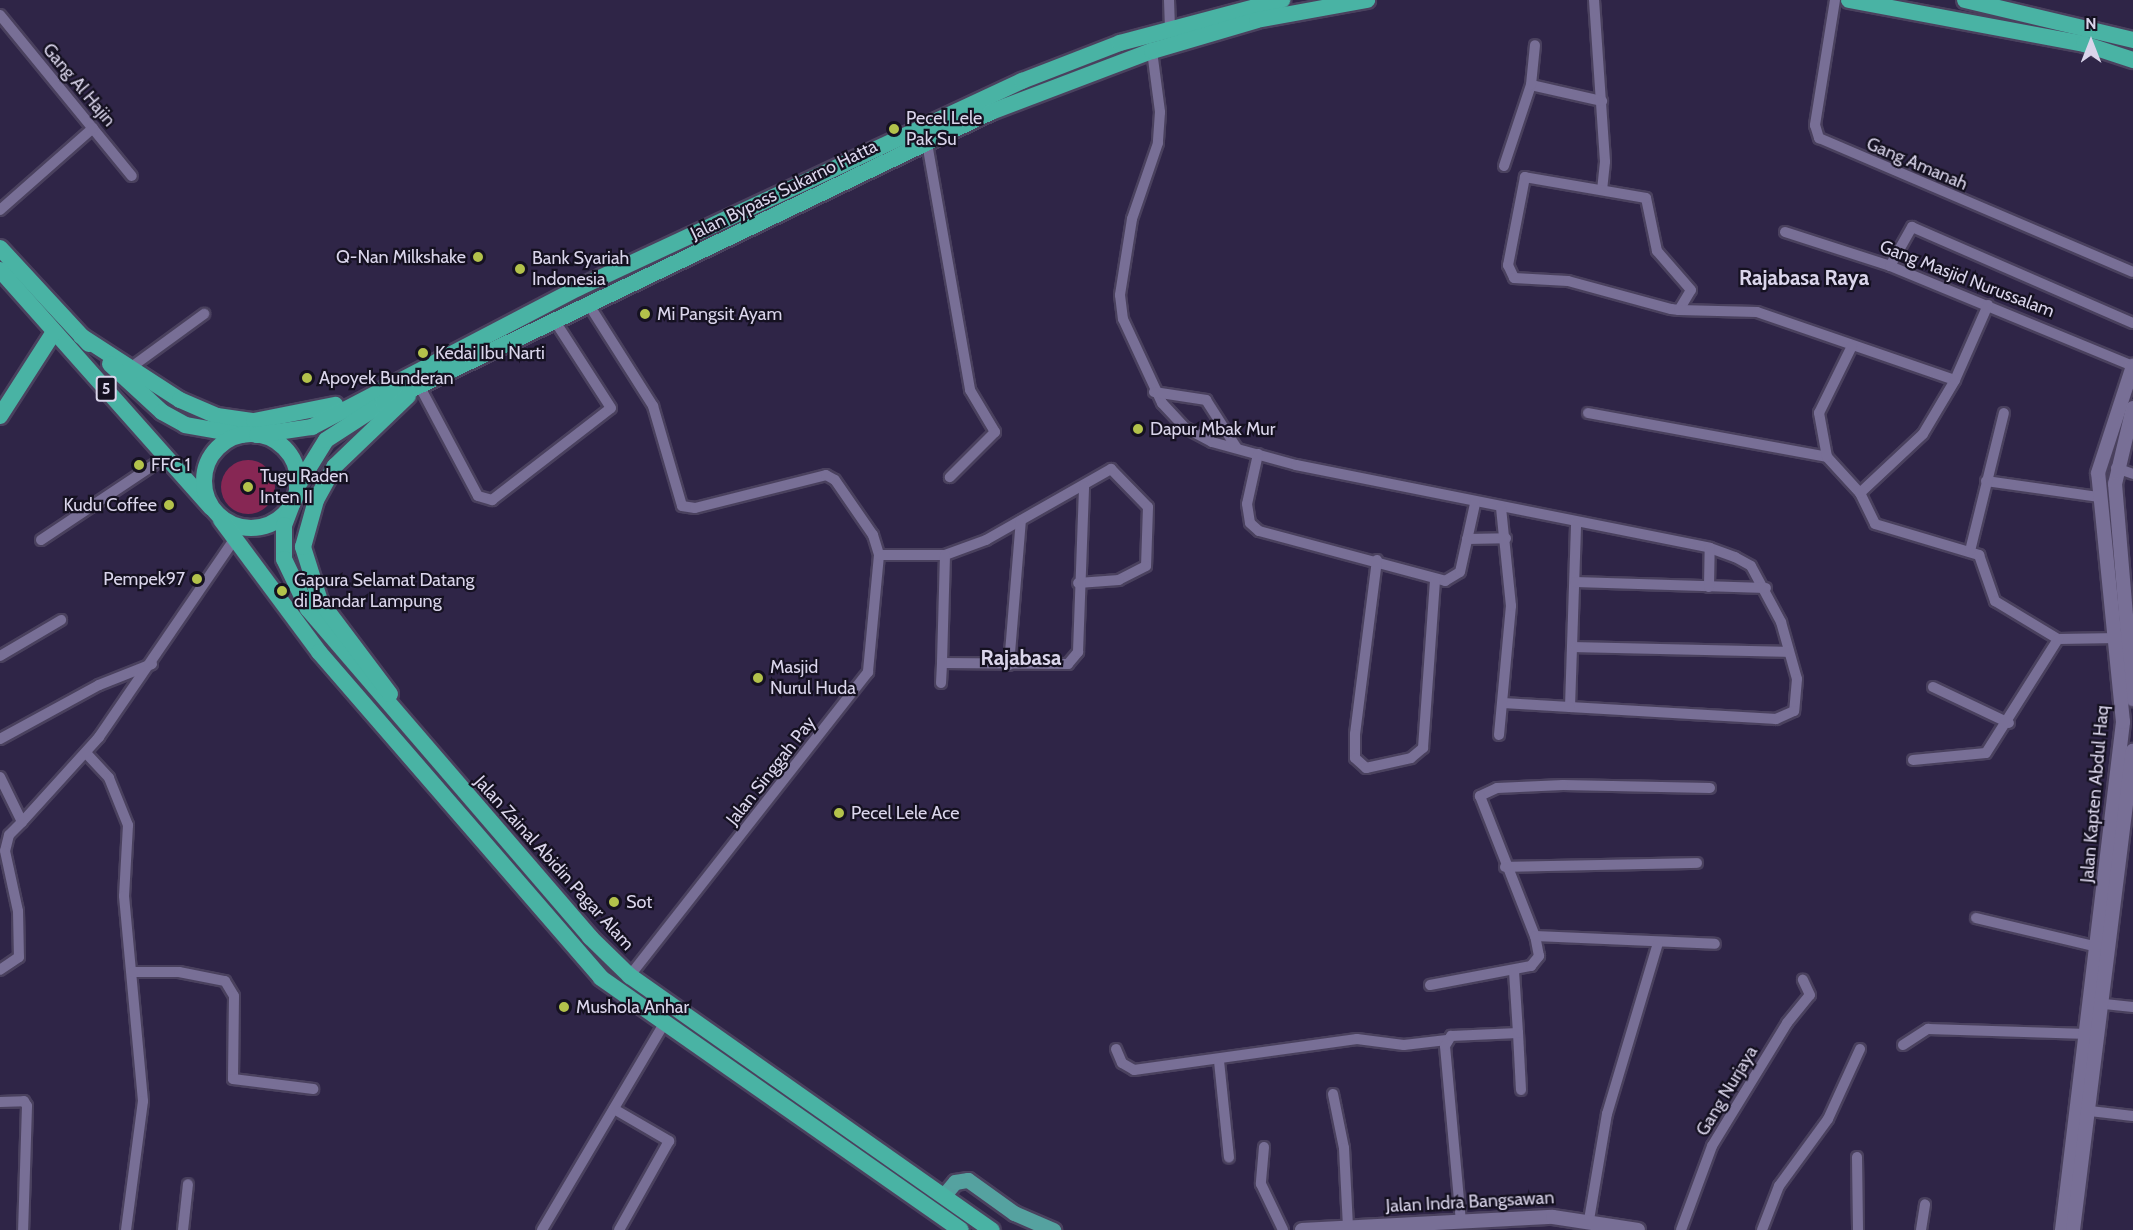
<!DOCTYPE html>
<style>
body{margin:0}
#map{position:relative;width:2133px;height:1230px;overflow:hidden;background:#2f2547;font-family:Cabin,sans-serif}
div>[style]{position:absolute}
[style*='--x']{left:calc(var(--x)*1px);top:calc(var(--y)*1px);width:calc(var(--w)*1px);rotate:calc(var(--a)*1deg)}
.green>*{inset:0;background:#872754}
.round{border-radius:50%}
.roads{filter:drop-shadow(2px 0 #4a415e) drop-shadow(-2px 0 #4a415e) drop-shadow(0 2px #4a415e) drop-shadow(0 -2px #4a415e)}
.minor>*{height:10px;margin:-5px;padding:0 5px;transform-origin:5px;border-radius:5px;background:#786f96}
.tertiary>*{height:14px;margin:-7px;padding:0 7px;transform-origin:7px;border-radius:7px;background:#786f96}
.primary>*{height:15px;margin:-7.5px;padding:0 7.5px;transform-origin:7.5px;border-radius:7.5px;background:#55a2a0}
.trunk>*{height:16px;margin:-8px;padding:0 8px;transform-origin:8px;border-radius:8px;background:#49b3a4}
.trunk>.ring{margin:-8px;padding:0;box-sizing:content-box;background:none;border:16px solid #49b3a4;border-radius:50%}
.dots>*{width:16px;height:16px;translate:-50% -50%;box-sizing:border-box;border:3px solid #151121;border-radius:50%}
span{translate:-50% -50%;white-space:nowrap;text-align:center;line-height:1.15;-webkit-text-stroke:4.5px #151121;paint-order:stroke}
.shield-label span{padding:2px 4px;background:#151121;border:2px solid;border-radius:4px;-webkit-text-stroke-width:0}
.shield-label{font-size:16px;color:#dad5eb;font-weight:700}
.street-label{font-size:18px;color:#dad5eb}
.poi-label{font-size:18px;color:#dad5eb}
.left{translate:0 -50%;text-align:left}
.right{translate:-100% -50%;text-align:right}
.quarter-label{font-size:21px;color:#dad5eb;font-weight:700}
.north{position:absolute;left:2061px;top:12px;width:60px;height:60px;-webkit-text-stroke:4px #151121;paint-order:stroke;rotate:0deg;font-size:16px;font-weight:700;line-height:24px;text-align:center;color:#dad5eb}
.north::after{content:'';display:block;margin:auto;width:21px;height:27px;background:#dad5eb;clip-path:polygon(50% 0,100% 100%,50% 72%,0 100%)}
</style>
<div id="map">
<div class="green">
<div class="round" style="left:221px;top:460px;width:54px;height:54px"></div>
</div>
<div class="roads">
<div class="minor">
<div style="--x:1169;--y:0;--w:28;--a:88"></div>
<div style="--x:1594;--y:0;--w:162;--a:86.1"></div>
<div style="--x:1605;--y:162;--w:28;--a:96"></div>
<div style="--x:1835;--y:0;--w:127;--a:99.1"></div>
<div style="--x:1815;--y:125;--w:14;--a:73"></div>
<div style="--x:1819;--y:138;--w:341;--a:23.1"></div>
<div style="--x:0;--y:15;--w:208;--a:50.7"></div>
<div style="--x:1152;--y:51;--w:62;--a:82.5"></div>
<div style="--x:1160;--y:112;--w:31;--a:94"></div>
<div style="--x:1158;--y:143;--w:80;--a:108.9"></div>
<div style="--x:1132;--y:219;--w:77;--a:99"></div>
<div style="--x:1120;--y:295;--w:24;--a:83"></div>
<div style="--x:1123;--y:319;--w:93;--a:65.1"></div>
<div style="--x:1162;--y:403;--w:33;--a:47"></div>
<div style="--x:1184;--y:427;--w:32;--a:28"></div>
<div style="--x:1212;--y:442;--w:87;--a:15.3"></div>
<div style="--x:1296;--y:465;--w:422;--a:11.3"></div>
<div style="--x:1710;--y:548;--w:27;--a:20"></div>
<div style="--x:1735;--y:557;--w:18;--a:29"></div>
<div style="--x:1751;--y:566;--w:64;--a:61.8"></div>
<div style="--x:1781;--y:622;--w:59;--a:74.3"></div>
<div style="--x:1797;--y:679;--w:32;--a:95"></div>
<div style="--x:1794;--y:711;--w:20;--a:156"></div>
<div style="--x:1776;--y:719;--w:206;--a:-176.7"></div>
<div style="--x:1570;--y:707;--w:184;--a:-88.1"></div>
<div style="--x:1531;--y:85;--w:73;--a:12.7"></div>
<div style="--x:927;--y:143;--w:251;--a:80.1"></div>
<div style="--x:970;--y:390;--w:49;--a:59.2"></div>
<div style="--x:995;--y:432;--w:64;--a:135"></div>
<div style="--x:1504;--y:166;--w:85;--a:-71.6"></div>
<div style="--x:1531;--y:85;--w:40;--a:-84.3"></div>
<div style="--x:0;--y:210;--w:124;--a:-41.4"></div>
<div style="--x:1785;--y:232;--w:110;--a:17.9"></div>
<div style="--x:1890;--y:266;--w:263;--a:22.4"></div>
<div style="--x:1890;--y:266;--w:45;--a:-60.6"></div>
<div style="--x:1912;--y:227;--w:241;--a:23.5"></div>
<div style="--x:589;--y:305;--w:120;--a:57.6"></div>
<div style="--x:653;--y:406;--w:104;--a:73.8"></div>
<div style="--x:682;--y:506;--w:13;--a:9"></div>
<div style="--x:695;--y:508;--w:135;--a:-14.1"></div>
<div style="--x:826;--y:475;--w:10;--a:29"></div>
<div style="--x:835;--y:480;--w:67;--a:55.4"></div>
<div style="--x:873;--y:535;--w:21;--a:73"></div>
<div style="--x:879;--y:555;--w:118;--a:95.4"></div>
<div style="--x:868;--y:672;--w:386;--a:128.1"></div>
<div style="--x:1679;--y:310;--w:23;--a:-59"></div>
<div style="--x:1691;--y:290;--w:52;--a:-131.1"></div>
<div style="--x:1657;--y:251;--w:54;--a:-101.7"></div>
<div style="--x:1646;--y:198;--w:123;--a:-170.2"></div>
<div style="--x:1525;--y:177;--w:90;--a:100.9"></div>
<div style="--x:1508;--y:265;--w:14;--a:65"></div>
<div style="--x:1514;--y:278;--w:54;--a:3.2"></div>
<div style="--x:1568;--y:281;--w:107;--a:15.2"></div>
<div style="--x:1671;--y:309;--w:8;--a:7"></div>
<div style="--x:1679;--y:310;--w:78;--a:1.5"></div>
<div style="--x:1757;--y:312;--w:209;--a:19"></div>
<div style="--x:130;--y:368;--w:92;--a:-36.1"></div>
<div style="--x:420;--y:387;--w:123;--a:62"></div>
<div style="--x:478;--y:496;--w:15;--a:16"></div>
<div style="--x:492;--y:500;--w:150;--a:-37.7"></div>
<div style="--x:611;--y:408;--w:103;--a:-122.8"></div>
<div style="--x:1154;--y:392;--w:53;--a:8.7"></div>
<div style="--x:1206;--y:400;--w:56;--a:57.4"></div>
<div style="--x:1588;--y:413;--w:243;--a:10.4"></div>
<div style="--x:1827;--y:457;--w:49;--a:47.5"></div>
<div style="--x:1860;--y:493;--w:34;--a:64"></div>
<div style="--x:1875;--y:524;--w:109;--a:16.6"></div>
<div style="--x:1979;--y:555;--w:49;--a:70.8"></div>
<div style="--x:1995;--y:601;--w:74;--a:31.1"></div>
<div style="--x:2058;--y:639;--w:61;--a:-0.9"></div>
<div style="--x:1258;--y:454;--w:51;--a:102.4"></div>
<div style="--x:1247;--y:504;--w:19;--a:81"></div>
<div style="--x:1250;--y:523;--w:12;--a:42"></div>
<div style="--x:1259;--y:531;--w:193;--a:15"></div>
<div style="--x:1445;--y:581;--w:17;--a:-31"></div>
<div style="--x:1460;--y:572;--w:70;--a:-77.6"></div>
<div style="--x:1827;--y:457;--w:45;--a:-100.3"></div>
<div style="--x:1819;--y:413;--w:75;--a:-63.8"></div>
<div style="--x:2116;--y:468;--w:18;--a:19"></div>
<div style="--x:1986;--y:481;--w:113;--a:8.1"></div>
<div style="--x:1860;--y:493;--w:86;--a:-43.1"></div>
<div style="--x:1923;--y:434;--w:63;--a:-59.3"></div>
<div style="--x:1955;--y:380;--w:82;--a:-66.3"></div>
<div style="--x:1467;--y:539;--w:39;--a:-1"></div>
<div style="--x:41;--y:540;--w:151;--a:-33.7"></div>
<div style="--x:1970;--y:551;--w:142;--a:-76.2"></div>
<div style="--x:879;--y:555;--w:66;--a:0"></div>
<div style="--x:945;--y:555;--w:44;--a:-20.1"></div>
<div style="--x:986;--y:540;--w:144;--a:-29.6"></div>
<div style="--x:1111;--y:469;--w:53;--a:45.8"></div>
<div style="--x:1148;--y:507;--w:59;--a:91.9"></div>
<div style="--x:1146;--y:566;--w:30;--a:153"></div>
<div style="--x:1119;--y:580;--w:41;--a:175.8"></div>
<div style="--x:945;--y:555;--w:108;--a:91.6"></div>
<div style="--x:942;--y:663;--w:126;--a:0.5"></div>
<div style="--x:1068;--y:664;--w:16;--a:-50"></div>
<div style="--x:1078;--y:652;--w:166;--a:-87.9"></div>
<div style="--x:1377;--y:560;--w:175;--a:97.2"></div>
<div style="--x:1355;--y:734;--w:24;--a:90"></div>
<div style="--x:1355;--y:758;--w:15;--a:42"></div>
<div style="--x:1366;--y:768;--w:46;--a:-12.5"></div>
<div style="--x:1411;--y:758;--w:16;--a:-40"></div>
<div style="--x:1423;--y:748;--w:169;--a:-85.9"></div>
<div style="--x:1575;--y:582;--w:191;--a:1.8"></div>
<div style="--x:1709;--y:587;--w:39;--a:-89"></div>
<div style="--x:1576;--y:647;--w:213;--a:1.3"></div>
<div style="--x:0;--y:656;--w:71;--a:-30.5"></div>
<div style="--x:1009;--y:665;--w:145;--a:-85.3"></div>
<div style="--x:941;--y:683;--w:20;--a:-87"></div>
<div style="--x:1933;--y:687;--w:84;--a:25.3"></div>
<div style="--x:1503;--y:703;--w:67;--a:3.4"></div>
<div style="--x:1499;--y:735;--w:130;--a:-84.7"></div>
<div style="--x:1511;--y:606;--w:99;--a:-95.8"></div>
<div style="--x:0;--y:739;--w:113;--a:-28.6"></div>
<div style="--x:99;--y:685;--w:57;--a:-21.6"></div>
<div style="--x:86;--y:753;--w:34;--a:47"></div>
<div style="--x:109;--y:778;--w:51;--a:68"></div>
<div style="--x:128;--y:825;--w:71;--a:93.2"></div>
<div style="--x:124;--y:896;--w:206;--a:84.7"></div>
<div style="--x:143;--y:1101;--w:130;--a:97.5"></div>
<div style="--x:1913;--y:760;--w:73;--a:-5.5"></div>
<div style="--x:1986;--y:753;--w:135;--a:-57.7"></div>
<div style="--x:0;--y:777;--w:50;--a:63.9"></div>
<div style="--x:22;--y:822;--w:18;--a:135"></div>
<div style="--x:9;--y:835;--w:16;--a:104"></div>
<div style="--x:5;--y:851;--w:61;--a:77.8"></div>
<div style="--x:18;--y:911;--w:46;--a:88.8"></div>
<div style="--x:19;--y:957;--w:23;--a:146"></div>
<div style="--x:1710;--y:788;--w:147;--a:-178.8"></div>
<div style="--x:1563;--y:785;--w:66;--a:177.4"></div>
<div style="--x:1497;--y:788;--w:19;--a:155"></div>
<div style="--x:1480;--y:796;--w:150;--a:68.6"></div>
<div style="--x:1535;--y:936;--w:180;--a:2.5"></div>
<div style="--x:22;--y:822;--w:115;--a:-47.8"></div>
<div style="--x:99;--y:737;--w:242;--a:-55.6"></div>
<div style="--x:1505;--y:867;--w:192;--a:-1.2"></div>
<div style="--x:1976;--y:918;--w:125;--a:13.4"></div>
<div style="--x:132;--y:972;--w:47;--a:0"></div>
<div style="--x:179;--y:972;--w:47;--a:11.1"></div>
<div style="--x:225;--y:981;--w:17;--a:59"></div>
<div style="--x:234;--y:996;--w:83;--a:90.7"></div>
<div style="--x:233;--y:1079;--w:81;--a:7.1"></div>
<div style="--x:1430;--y:985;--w:103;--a:-10.7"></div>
<div style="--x:1531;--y:966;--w:13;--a:-51"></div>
<div style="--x:1539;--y:956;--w:20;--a:-101"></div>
<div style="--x:2095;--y:1003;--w:38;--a:6"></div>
<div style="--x:1518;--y:1033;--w:57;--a:87"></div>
<div style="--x:1903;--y:1045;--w:30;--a:-33"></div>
<div style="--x:1928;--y:1029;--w:160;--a:1.8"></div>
<div style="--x:1116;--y:1049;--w:15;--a:67"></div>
<div style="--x:1122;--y:1063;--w:14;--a:30"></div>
<div style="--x:1134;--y:1070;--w:225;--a:-7.9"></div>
<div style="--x:1357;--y:1039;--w:47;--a:7.3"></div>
<div style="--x:1404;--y:1045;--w:43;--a:-6.6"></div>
<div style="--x:1219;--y:1061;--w:97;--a:84.1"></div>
<div style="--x:1333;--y:1094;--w:55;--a:78.5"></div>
<div style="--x:1344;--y:1148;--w:80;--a:87.1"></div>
<div style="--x:0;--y:1102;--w:24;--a:-2"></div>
<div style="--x:24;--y:1101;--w:6;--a:59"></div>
<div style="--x:27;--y:1106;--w:124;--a:91.8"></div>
<div style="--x:614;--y:1109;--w:64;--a:30.2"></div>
<div style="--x:669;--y:1141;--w:102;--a:119.3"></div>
<div style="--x:2090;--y:1111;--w:43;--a:6.6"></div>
<div style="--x:1264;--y:1147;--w:37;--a:95"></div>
<div style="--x:1261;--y:1184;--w:51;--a:64.4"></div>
<div style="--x:1857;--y:1157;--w:73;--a:89.2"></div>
<div style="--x:1589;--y:1220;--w:108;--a:-80.4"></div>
<div style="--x:1607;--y:1114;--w:178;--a:-73.4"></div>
<div style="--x:1461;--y:1222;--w:177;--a:-95.2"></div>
<div style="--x:1445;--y:1046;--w:12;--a:-59"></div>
<div style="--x:1451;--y:1036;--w:67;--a:-2.6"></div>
<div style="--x:1518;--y:1033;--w:62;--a:-93.7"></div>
<div style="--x:183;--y:1230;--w:46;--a:-83.8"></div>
<div style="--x:542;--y:1230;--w:238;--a:-59.4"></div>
<div style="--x:1681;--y:1230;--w:90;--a:-69.7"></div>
<div style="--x:1712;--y:1146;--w:144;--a:-58.6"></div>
<div style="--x:1787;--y:1023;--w:36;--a:-51"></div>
<div style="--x:1810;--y:995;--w:17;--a:-115"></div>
<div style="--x:1762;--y:1230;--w:47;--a:-68.9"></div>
<div style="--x:1779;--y:1186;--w:83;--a:-53.8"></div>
<div style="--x:1828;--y:1119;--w:77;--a:-65.4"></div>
<div style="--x:1921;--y:1230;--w:26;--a:-81"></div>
</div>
<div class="tertiary">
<div style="--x:2133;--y:408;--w:78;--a:103.3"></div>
<div style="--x:2115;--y:484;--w:216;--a:85.2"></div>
<div style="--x:1302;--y:1230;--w:251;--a:-3"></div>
<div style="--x:1553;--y:1217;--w:86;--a:8.7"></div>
<div style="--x:2062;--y:1230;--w:512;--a:-83.15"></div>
<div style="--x:2123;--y:722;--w:250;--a:-95.7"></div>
<div style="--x:2098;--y:473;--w:113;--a:-71.9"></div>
<div style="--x:2073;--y:1230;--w:483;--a:-82.9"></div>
</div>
<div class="primary">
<div style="--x:944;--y:1195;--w:17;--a:-50"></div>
<div style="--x:955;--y:1182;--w:13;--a:-9"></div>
<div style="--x:968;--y:1180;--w:57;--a:35.7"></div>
<div style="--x:1014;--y:1213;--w:43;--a:23.6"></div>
</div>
<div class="trunk">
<div style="--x:1849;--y:0;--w:239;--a:10.6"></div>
<div style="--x:2084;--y:44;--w:52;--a:18.1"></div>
<div style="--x:1965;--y:0;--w:173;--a:13.4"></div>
<div style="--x:0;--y:248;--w:131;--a:47.2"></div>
<div style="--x:0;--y:270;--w:318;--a:48.4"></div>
<div style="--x:81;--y:336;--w:118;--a:32.9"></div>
<div style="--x:180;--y:400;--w:40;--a:23.4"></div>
<div style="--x:217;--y:416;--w:37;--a:8"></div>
<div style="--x:254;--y:421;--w:83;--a:-11.2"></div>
<div style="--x:110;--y:364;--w:71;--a:42.7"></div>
<div style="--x:162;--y:412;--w:26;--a:29"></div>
<div style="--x:185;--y:425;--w:58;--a:10"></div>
<div style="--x:0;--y:416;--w:100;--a:-57.3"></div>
<div class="ring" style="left:204px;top:434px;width:78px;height:78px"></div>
<div style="--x:257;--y:435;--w:56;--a:-8.3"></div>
<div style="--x:312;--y:427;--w:300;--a:-27.6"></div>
<div style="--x:578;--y:288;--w:490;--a:-25"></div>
<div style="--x:1022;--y:81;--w:105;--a:-21.2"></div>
<div style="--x:1120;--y:43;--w:168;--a:-14.9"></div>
<div style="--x:297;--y:487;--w:55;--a:-58.3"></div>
<div style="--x:326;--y:440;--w:68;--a:-33"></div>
<div style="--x:383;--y:403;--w:674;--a:-25.58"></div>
<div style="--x:991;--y:112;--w:172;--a:-20.8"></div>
<div style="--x:1152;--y:51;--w:109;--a:-16.4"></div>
<div style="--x:1257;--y:20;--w:112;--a:-10.3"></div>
<div style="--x:293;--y:502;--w:25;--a:111"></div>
<div style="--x:284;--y:525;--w:34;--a:90"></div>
<div style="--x:284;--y:559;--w:55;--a:64.4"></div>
<div style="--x:308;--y:609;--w:433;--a:49.3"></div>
<div style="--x:590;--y:937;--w:56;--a:44.3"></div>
<div style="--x:630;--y:976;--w:442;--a:35.1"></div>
<div style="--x:221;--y:520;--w:164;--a:53.4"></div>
<div style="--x:319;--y:652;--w:431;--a:49.1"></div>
<div style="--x:601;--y:978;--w:439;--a:35"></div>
<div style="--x:390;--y:694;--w:116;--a:-127"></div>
<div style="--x:320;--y:601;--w:57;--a:-107.5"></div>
<div style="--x:303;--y:547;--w:49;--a:-74.5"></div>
<div style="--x:316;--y:500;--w:39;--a:-61"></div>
<div style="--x:335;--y:466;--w:101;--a:-43.8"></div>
</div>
</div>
<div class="dots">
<div style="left:894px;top:129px;background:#b3c24b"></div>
<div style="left:478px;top:257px;background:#b3c24b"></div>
<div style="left:520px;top:269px;background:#b3c24b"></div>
<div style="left:645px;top:314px;background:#b3c24b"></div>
<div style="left:423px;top:353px;background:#b3c24b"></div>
<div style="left:307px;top:378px;background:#b3c24b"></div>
<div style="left:1138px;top:429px;background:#b3c24b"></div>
<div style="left:139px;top:465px;background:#b3c24b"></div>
<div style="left:248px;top:487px;background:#b3c24b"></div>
<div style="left:169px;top:505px;background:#b3c24b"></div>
<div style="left:197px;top:579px;background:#b3c24b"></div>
<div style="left:282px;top:591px;background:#b3c24b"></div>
<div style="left:758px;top:678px;background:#b3c24b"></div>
<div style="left:839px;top:813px;background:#b3c24b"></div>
<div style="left:614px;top:902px;background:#b3c24b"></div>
<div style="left:564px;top:1007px;background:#b3c24b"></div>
</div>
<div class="shield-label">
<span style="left:106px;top:389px">5</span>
</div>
<div class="street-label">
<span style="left:79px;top:85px;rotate:50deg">Gang Al Hajin</span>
<span style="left:1917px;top:164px;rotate:23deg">Gang Amanah</span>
<span style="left:784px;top:190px;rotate:-26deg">Jalan Bypass Sukarno Hatta</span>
<span style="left:1967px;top:279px;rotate:21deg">Gang Masjid Nurussalam</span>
<span style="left:771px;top:771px;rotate:-52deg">Jalan Singgah Pay</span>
<span style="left:2095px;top:794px;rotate:-85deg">Jalan Kapten Abdul Haq</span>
<span style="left:554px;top:863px;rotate:48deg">Jalan Zainal Abidin Pagar Alam</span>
<span style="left:1727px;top:1091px;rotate:-59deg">Gang Nurjaya</span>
<span style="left:1470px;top:1202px;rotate:-3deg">Jalan Indra Bangsawan</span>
</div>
<div class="poi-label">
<span class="left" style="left:906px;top:129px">Pecel Lele<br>Pak Su</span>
<span class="right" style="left:466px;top:257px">Q-Nan Milkshake</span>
<span class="left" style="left:532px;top:269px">Bank Syariah<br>Indonesia</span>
<span class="left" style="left:657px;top:314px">Mi Pangsit Ayam</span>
<span class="left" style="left:435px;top:353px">Kedai Ibu Narti</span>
<span class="left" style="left:319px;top:378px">Apoyek Bunderan</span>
<span class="left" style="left:1150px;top:429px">Dapur Mbak Mur</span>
<span class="left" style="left:151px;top:465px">FFC 1</span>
<span class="left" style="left:260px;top:487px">Tugu Raden<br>Inten II</span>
<span class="right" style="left:157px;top:505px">Kudu Coffee</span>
<span class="right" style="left:185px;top:579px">Pempek97</span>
<span class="left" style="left:294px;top:591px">Gapura Selamat Datang<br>di Bandar Lampung</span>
<span class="left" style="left:770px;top:678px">Masjid<br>Nurul Huda</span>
<span class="left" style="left:851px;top:813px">Pecel Lele Ace</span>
<span class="left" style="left:626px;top:902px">Sot</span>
<span class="left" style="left:576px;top:1007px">Mushola Anhar</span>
</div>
<div class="quarter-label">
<span style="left:1804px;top:278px">Rajabasa Raya</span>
<span style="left:1021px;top:658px">Rajabasa</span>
</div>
<div class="north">N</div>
</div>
